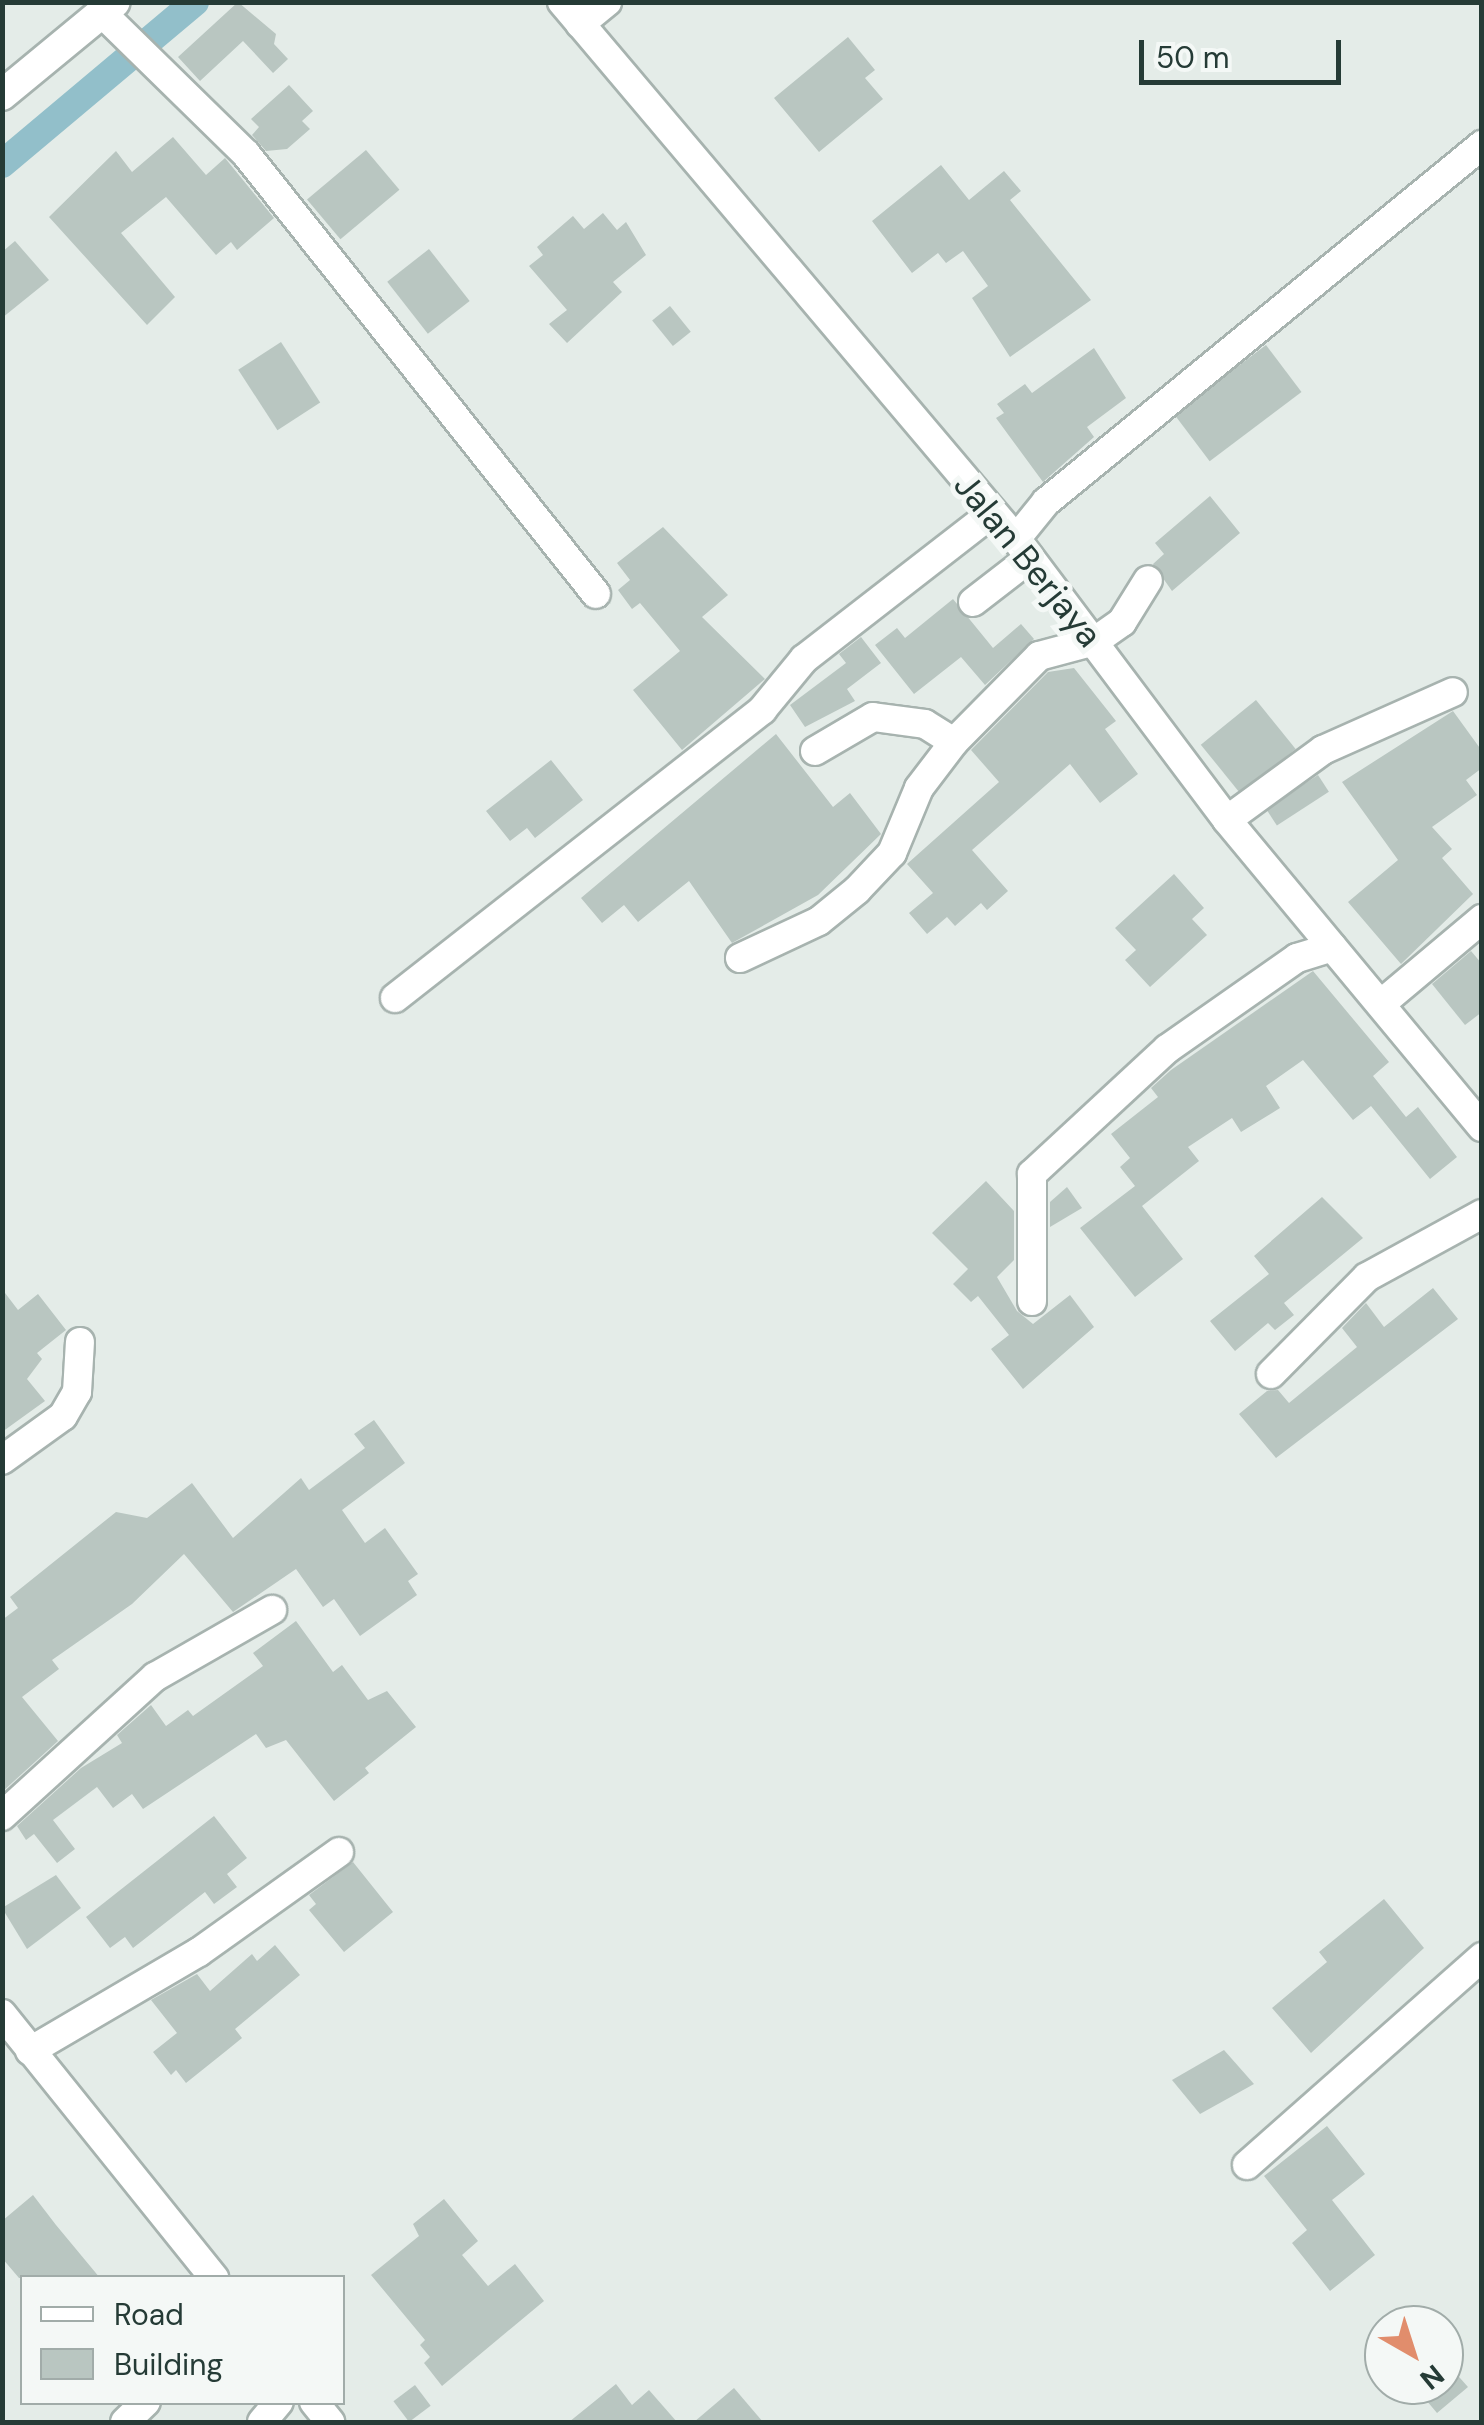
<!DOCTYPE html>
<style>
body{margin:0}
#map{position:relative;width:1484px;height:2425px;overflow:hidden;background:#e4ece8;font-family:"DM Sans",sans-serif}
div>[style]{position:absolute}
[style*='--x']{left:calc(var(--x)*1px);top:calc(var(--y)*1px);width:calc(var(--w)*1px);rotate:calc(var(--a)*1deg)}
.canal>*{height:28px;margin:-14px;padding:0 14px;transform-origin:14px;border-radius:14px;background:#92bfca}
.building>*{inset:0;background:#b9c6c1;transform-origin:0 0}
.roads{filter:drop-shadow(2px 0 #a7b3af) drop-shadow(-2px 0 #a7b3af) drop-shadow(0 2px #a7b3af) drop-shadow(0 -2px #a7b3af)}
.minor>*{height:28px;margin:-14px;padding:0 14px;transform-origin:14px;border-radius:14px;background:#fff}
.tertiary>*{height:30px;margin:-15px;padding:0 15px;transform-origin:15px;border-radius:15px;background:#fff}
span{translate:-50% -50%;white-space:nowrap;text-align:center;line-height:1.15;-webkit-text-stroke:10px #f4f8f6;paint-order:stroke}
.street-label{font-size:35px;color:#253b36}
.frame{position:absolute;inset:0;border:5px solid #253b36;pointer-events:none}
.legend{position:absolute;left:20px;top:2275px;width:325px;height:130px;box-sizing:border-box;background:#f4f8f6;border:2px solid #a1aca9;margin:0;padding:12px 18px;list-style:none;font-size:30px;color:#253b36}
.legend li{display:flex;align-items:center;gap:20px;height:50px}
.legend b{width:50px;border:2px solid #a1aca9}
.north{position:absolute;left:1364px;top:2305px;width:100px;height:100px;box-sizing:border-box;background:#f4f8f6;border:2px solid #a1aca9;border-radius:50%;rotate:141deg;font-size:28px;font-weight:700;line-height:40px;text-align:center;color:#253b36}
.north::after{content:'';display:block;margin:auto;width:35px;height:45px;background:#e18d6c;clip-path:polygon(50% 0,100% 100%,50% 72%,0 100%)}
.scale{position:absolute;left:1139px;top:40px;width:202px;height:45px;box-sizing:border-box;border:5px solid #253b36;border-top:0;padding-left:12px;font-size:30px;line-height:35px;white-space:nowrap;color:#253b36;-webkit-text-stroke:8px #f4f8f6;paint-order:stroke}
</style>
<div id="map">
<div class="canal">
<div style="--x:2;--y:164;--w:252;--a:-40"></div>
</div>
<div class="building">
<div style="clip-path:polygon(238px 2px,276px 34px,274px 44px,288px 59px,273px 73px,243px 41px,200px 81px,178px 57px)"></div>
<div style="clip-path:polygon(848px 37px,875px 70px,865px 78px,883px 99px,819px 152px,774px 98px)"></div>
<div style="clip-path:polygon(289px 85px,313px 111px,302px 121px,310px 129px,287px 149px,266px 151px,252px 135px,259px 127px,251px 119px)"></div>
<div style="clip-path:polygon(173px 137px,206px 175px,225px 158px,274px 218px,237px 250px,231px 242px,216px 255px,166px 197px,121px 233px,175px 297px,147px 325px,49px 217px,116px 151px,132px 172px)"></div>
<div style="left:366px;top:150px;width:52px;height:77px;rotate:50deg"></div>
<div style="clip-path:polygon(941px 165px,969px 200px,1004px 171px,1021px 191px,1010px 200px,1091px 300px,1010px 357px,972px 298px,988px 286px,963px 251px,946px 263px,938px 253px,912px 273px,872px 221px)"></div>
<div style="clip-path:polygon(603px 213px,617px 230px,626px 222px,646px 255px,613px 282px,622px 292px,567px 343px,549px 324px,567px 310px,529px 266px,543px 255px,537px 247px,573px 216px,584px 229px)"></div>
<div style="clip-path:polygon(15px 241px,49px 280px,2px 318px,2px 252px)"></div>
<div style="left:429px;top:249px;width:66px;height:53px;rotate:52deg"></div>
<div style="left:670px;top:306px;width:33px;height:23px;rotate:51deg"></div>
<div style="left:281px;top:342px;width:72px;height:51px;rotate:57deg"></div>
<div style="left:1266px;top:345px;width:59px;height:115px;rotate:53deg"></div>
<div style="clip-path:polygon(1094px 348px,1126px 398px,1087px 427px,1094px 437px,1043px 482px,996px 418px,1004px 413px,997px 404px,1025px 384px,1032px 393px)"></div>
<div style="clip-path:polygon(1210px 496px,1240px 533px,1172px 591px,1153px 564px,1164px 554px,1155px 543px)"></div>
<div style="clip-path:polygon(663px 527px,728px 595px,702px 617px,765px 679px,682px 750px,633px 690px,680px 651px,640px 603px,632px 609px,618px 590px,630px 580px,617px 563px)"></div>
<div style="clip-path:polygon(953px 599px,993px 648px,1021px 624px,1034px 639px,985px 685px,961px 657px,914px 694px,875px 645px,897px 628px,905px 638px)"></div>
<div style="clip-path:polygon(861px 637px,881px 663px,847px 689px,855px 701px,805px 727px,790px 705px,846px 663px,839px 654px)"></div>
<div style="clip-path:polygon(1074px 668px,1116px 721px,1105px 729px,1138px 774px,1100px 803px,1070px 764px,972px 850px,1008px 891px,987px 910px,981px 903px,955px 926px,947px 917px,927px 934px,909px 913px,933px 893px,907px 864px,999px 782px,971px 750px,1048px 672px)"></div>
<div style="left:1256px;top:700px;width:63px;height:71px;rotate:51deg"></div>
<div style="clip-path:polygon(1453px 711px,1482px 751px,1482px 768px,1466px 780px,1477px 795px,1432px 827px,1452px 849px,1442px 858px,1473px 894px,1401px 964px,1348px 902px,1398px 860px,1342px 782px)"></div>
<div style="clip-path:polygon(776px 734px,833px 807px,850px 793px,881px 834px,818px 895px,732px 943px,689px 881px,638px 922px,624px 905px,602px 923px,581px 898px)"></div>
<div style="clip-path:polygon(551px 760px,583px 800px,535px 838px,527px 828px,510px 841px,486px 811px)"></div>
<div style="left:1318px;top:775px;width:20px;height:62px;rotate:57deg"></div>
<div style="clip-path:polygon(1174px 874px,1204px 908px,1192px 919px,1207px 935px,1150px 987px,1125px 960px,1136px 950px,1115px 928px)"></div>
<div style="clip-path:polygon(1471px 951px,1482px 964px,1482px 1012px,1465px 1025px,1432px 984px)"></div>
<div style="clip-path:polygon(1313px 971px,1389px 1062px,1373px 1076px,1406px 1117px,1418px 1107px,1457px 1157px,1430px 1179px,1371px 1106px,1353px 1120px,1303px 1060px,1266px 1086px,1280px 1108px,1241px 1132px,1232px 1118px,1188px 1147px,1199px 1161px,1142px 1206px,1183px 1259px,1135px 1297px,1080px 1228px,1135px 1186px,1120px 1167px,1130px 1158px,1111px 1134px,1158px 1097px,1151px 1088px,1171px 1070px)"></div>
<div style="clip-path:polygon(986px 1181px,1014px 1211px,1014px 1260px,997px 1277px,1017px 1311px,1033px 1324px,1070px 1295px,1094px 1327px,1023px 1389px,991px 1349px,1009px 1335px,978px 1296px,971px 1302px,953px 1284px,968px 1269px,932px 1233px)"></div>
<div style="clip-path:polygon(1067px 1187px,1082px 1208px,1050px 1227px,1050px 1202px)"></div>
<div style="clip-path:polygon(1322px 1197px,1363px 1238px,1284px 1303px,1294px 1315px,1275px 1330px,1268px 1323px,1235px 1351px,1210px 1321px,1269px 1274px,1254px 1256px)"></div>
<div style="clip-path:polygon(1433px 1288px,1458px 1319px,1276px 1458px,1239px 1414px,1267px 1391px,1278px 1390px,1289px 1403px,1357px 1347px,1342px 1328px,1366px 1303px,1384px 1327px)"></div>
<div style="clip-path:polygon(2px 1289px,18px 1310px,38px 1294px,66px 1330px,37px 1353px,42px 1359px,27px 1379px,45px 1401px,2px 1432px)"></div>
<div style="clip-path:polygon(374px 1420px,405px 1463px,342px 1510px,365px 1543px,385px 1528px,418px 1574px,408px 1581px,417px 1595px,360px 1636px,334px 1599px,323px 1607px,296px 1569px,233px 1612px,184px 1554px,132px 1604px,52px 1660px,59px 1669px,22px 1697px,58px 1741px,2px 1792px,2px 1620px,18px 1608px,10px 1597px,116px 1512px,147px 1518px,192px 1483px,233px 1538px,301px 1478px,309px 1490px,365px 1448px,354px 1434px)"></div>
<div style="clip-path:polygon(296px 1621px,333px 1672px,342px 1665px,368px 1700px,387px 1691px,416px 1727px,365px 1768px,369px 1773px,334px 1801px,286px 1740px,266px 1748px,256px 1734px,143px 1809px,132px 1794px,113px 1808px,97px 1787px,53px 1820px,75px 1849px,57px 1863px,34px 1834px,26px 1840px,17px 1826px,81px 1768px,122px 1743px,117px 1735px,151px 1705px,166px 1726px,188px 1710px,193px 1716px,263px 1666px,253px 1653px)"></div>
<div style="clip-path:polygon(214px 1816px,247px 1858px,227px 1874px,237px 1887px,214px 1904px,205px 1892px,133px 1948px,125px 1937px,110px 1948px,86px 1917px)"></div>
<div style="clip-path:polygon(353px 1862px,393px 1912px,344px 1952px,309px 1910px,316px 1904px,309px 1895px)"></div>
<div style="clip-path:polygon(56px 1875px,81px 1908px,27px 1949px,2px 1908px)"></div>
<div style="clip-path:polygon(1384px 1899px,1424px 1948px,1311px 2053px,1272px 2008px,1327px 1962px,1319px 1952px)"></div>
<div style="clip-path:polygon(275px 1945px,300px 1975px,235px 2029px,242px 2038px,226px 2051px,186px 2083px,176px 2070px,171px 2075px,153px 2052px,177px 2033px,151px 2000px,197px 1974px,210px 1991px,252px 1954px,257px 1961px)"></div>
<div style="clip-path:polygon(1224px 2050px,1254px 2084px,1200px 2114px,1172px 2080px)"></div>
<div style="clip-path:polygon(1327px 2126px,1365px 2174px,1332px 2200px,1375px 2255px,1330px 2291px,1292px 2243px,1307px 2230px,1264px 2176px)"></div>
<div style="clip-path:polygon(33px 2195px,56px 2225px,100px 2278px,19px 2278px,2px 2258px,2px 2221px)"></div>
<div style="clip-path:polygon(444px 2199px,478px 2241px,462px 2255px,488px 2286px,515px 2264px,544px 2301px,442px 2386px,424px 2363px,430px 2357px,420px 2345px,425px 2340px,371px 2275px,419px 2236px,413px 2224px)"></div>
<div style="clip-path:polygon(1452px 2369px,1468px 2387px,1437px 2413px,1421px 2394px,1444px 2385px)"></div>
<div style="clip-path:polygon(616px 2384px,632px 2405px,649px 2390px,677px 2422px,569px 2422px)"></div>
<div style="left:415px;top:2385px;width:26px;height:27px;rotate:53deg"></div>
<div style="clip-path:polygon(734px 2388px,763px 2422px,694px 2422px)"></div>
</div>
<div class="roads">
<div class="minor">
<div style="--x:562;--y:2;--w:703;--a:49.79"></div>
<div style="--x:1016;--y:539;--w:351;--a:53.1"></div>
<div style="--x:1227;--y:820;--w:399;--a:50.3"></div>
<div style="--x:102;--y:13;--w:202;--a:44.4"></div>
<div style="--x:246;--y:154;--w:562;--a:51.5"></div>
<div style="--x:580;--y:24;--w:35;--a:-39"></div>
<div style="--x:1016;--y:539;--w:48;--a:-51"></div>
<div style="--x:1046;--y:502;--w:564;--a:-39.31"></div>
<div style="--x:973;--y:602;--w:72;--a:-37.7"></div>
<div style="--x:815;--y:751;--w:67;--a:-30.4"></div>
<div style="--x:873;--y:717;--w:52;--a:7.7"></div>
<div style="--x:925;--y:724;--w:34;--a:32"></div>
<div style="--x:1227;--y:820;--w:119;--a:-36.1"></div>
<div style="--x:1323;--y:750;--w:142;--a:-24"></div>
<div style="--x:740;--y:958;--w:87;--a:-25.1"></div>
<div style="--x:819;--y:921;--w:49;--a:-39.2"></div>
<div style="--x:857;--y:890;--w:51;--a:-46.6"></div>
<div style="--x:892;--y:853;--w:70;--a:-67.4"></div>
<div style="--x:919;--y:788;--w:58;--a:-52.7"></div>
<div style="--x:954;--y:742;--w:121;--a:-45.3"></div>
<div style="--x:1039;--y:656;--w:58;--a:-15"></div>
<div style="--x:1095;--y:641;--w:33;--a:-35"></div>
<div style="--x:1122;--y:622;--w:49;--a:-58.2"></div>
<div style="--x:395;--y:998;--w:467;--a:-38.1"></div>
<div style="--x:762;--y:710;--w:66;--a:-50.5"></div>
<div style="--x:804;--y:659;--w:238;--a:-37.8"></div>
<div style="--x:1382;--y:1003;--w:131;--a:-40"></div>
<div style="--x:1032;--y:1301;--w:127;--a:-90"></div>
<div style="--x:1032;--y:1174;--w:184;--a:-42.8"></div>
<div style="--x:1167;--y:1049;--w:159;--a:-35"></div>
<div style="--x:1297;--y:958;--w:37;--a:-17"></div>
<div style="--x:1271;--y:1374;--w:136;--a:-45.3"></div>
<div style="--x:1367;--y:1277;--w:131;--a:-28.7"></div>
<div style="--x:2;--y:1460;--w:75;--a:-35.8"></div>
<div style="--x:63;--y:1416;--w:28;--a:-60"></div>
<div style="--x:77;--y:1392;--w:50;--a:-86.6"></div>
<div style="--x:2;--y:1816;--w:207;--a:-42.3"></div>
<div style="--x:155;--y:1677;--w:135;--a:-29.8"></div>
<div style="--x:2;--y:2014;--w:339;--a:51.2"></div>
<div style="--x:30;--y:2051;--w:196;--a:-30.4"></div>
<div style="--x:199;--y:1952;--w:172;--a:-35.5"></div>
<div style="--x:1247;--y:2165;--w:314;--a:-41.5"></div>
<div style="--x:314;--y:2402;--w:26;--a:51"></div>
<div style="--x:125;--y:2422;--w:29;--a:-44"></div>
<div style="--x:262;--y:2422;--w:26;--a:-50"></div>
</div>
<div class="tertiary">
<div style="--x:2;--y:95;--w:146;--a:-39.5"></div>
</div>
</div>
<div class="street-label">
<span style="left:1028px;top:560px;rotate:51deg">Jalan Berjaya</span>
</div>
<div class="frame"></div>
<ul class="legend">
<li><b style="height:12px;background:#fff"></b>Road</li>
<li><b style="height:28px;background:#b9c6c1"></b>Building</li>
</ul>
<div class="north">N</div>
<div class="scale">50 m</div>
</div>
